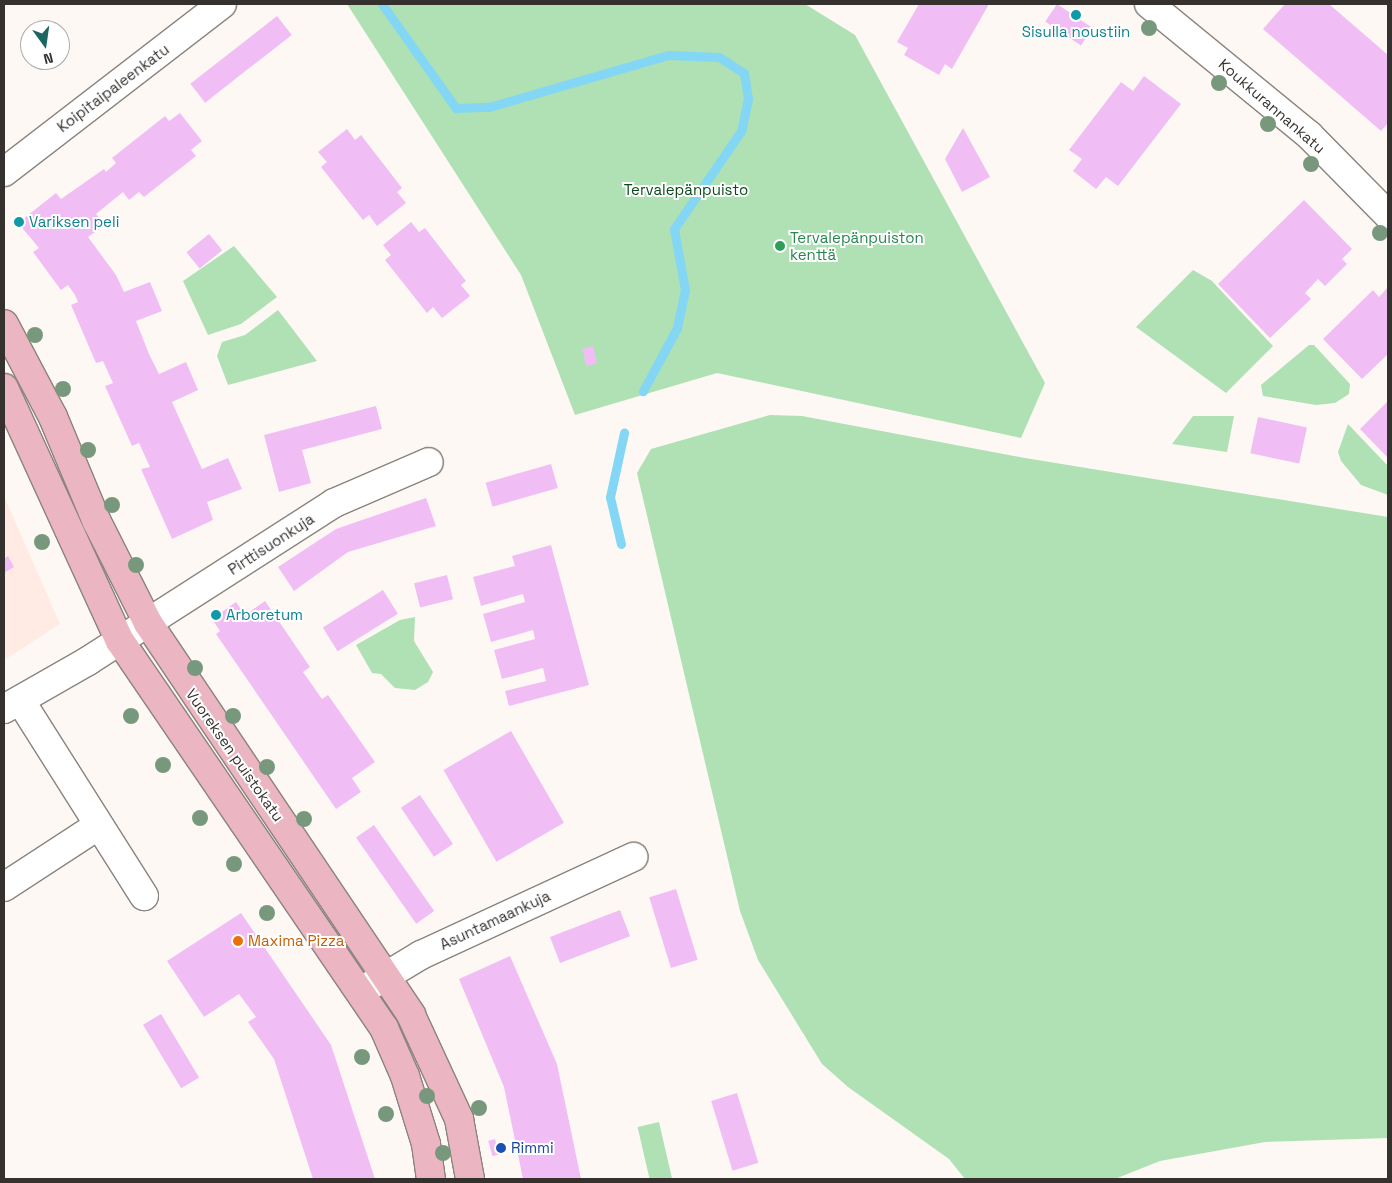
<!DOCTYPE html>
<meta charset="utf-8">
<style>
body{margin:0}
#map{position:relative;width:1392px;height:1183px;overflow:hidden;background:#fef8f4;font-family:"Space Grotesk",sans-serif}
div>[style]{position:absolute}
[style*='--x']{left:calc(var(--x)*1px);top:calc(var(--y)*1px);width:calc(var(--w)*1px);rotate:calc(var(--a)*1deg)}
.commercial>*{inset:0;background:#ffeae4}
.green>*{inset:0;background:#afe1b4;transform-origin:0 0}
.stream>*{height:9px;margin:-4.5px;padding:0 4.5px;transform-origin:4.5px;border-radius:4.5px;background:#83d7f4}
.building>*{inset:0;background:#f0bef5;transform-origin:0 0}
.roads{filter:drop-shadow(1px 0 #8b837d) drop-shadow(-1px 0 #8b837d) drop-shadow(0 1px #8b837d) drop-shadow(0 -1px #8b837d)}
.minor>*{height:28px;margin:-14px;padding:0 14px;transform-origin:14px;border-radius:14px;background:#fff}
.major>*{height:28px;margin:-14px;padding:0 14px;transform-origin:14px;border-radius:14px;background:#ebb6c2}
.trees>*{width:16px;height:16px;margin:-8px;border-radius:50%;background:#78987d}
.dots>*{width:14px;height:14px;translate:-50% -50%;box-sizing:border-box;border:2px solid #fff;border-radius:50%}
span{translate:-50% -50%;white-space:nowrap;text-align:center;line-height:1.15;-webkit-text-stroke:4px #fff;paint-order:stroke}
.culture-label{font-size:15px;color:#0d838f}
.left{translate:0 -50%;text-align:left}
.street-label{font-size:15px;color:#34312e}
.park-label{font-size:15px;color:#0b491b}
.leisure-label{font-size:15px;color:#27864d}
.food-label{font-size:15px;color:#c56008}
.transit-label{font-size:15px;color:#164399}
.frame{position:absolute;inset:0;border:5px solid #34312e;pointer-events:none}
.north{position:absolute;left:20px;top:20px;width:50px;height:50px;box-sizing:border-box;background:#fff;border:1px solid #aeadab;border-radius:50%;rotate:166deg;font-size:14px;font-weight:700;line-height:20px;text-align:center;color:#34312e}
.north::after{content:'';display:block;margin:auto;width:18px;height:22px;background:#1a6661;clip-path:polygon(50% 0,100% 100%,50% 72%,0 100%)}
</style>
<div id="map">
<div class="commercial">
<div style="clip-path:polygon(4px 496px,60px 624px,4px 660px)"></div>
</div>
<div class="green">
<div style="clip-path:polygon(347px 4px,805px 4px,855px 35px,1045px 383px,1021px 438px,717px 373px,575px 415px,521px 275px)"></div>
<div style="clip-path:polygon(234px 246px,277px 297px,241px 324px,208px 335px,183px 281px)"></div>
<div style="clip-path:polygon(1193px 270px,1212px 281px,1273px 346px,1226px 393px,1136px 327px)"></div>
<div style="clip-path:polygon(278px 310px,317px 361px,228px 385px,217px 356px,222px 342px,245px 335px)"></div>
<div style="clip-path:polygon(1309px 345px,1314px 345px,1350px 384px,1349px 394px,1335px 403px,1316px 405px,1263px 396px,1261px 385px)"></div>
<div style="clip-path:polygon(770px 415px,802px 416px,1025px 458px,1388px 517px,1388px 1138px,1265px 1142px,1160px 1161px,1115px 1179px,965px 1179px,949px 1159px,848px 1087px,822px 1064px,758px 960px,740px 911px,637px 473px,651px 449px)"></div>
<div style="clip-path:polygon(1193px 416px,1234px 416px,1227px 452px,1172px 444px)"></div>
<div style="clip-path:polygon(1348px 424px,1388px 466px,1388px 495px,1361px 485px,1341px 461px,1338px 452px)"></div>
<div style="clip-path:polygon(415px 617px,414px 641px,433px 672px,428px 682px,415px 690px,395px 688px,381px 674px,372px 673px,356px 645px,400px 620px)"></div>
<div style="left:659px;top:1122px;width:58px;height:22px;rotate:77deg"></div>
</div>
<div class="stream">
<div style="--x:382;--y:4;--w:128;--a:54.6"></div>
<div style="--x:456;--y:108;--w:33;--a:-2"></div>
<div style="--x:489;--y:107;--w:186;--a:-16.2"></div>
<div style="--x:668;--y:55;--w:51;--a:2.2"></div>
<div style="--x:719;--y:57;--w:30;--a:33"></div>
<div style="--x:744;--y:73;--w:26;--a:81"></div>
<div style="--x:748;--y:99;--w:33;--a:102"></div>
<div style="--x:741;--y:131;--w:119;--a:124.4"></div>
<div style="--x:674;--y:229;--w:62;--a:79.8"></div>
<div style="--x:685;--y:290;--w:39;--a:102"></div>
<div style="--x:677;--y:328;--w:72;--a:118.4"></div>
<div style="--x:621;--y:544;--w:48;--a:-103.2"></div>
<div style="--x:610;--y:497;--w:66;--a:-77.7"></div>
</div>
<div class="building">
<div style="clip-path:polygon(919px 4px,989px 4px,952px 69px,945px 64px,939px 75px,904px 55px,908px 48px,897px 42px)"></div>
<div style="left:1057px;top:4px;width:43px;height:21px;rotate:34deg"></div>
<div style="clip-path:polygon(1285px 4px,1329px 4px,1388px 55px,1388px 123px,1381px 131px,1263px 29px)"></div>
<div style="left:277px;top:16px;width:24px;height:110px;rotate:52deg"></div>
<div style="clip-path:polygon(1144px 76px,1181px 104px,1118px 186px,1106px 177px,1096px 189px,1073px 171px,1082px 159px,1069px 150px,1121px 82px,1133px 91px)"></div>
<div style="clip-path:polygon(180px 113px,202px 141px,191px 150px,196px 156px,144px 197px,139px 192px,129px 200px,123px 192px,96px 214px,105px 225px,88px 237px,116px 275px,124px 292px,150px 282px,162px 311px,136px 321px,149px 354px,159px 374px,186px 362px,198px 390px,172px 402px,202px 469px,228px 458px,242px 489px,207px 502px,213px 520px,172px 539px,141px 469px,150px 467px,139px 443px,132px 446px,105px 386px,113px 383px,103px 361px,96px 363px,71px 305px,78px 302px,75px 295px,68px 285px,61px 290px,33px 252px,39px 248px,18px 223px,56px 193px,61px 199px,104px 169px,106px 172px,116px 163px,112px 158px,165px 116px,169px 121px)"></div>
<div style="clip-path:polygon(963px 128px,990px 177px,962px 192px,945px 159px)"></div>
<div style="clip-path:polygon(347px 129px,355px 140px,361px 135px,402px 188px,397px 192px,406px 203px,377px 226px,369px 215px,363px 220px,321px 167px,327px 162px,318px 152px)"></div>
<div style="clip-path:polygon(1304px 200px,1352px 249px,1342px 259px,1347px 264px,1325px 286px,1318px 279px,1305px 293px,1311px 299px,1270px 338px,1218px 284px)"></div>
<div style="clip-path:polygon(411px 222px,419px 232px,425px 228px,466px 281px,461px 285px,470px 296px,442px 318px,433px 307px,427px 313px,385px 260px,391px 255px,383px 245px)"></div>
<div style="left:209px;top:234px;width:21px;height:29px;rotate:51deg"></div>
<div style="clip-path:polygon(1388px 287px,1388px 354px,1362px 379px,1323px 339px,1373px 290px,1379px 297px)"></div>
<div style="left:593px;top:346px;width:18px;height:11px;rotate:77deg"></div>
<div style="clip-path:polygon(1388px 401px,1388px 458px,1360px 429px)"></div>
<div style="clip-path:polygon(376px 406px,382px 429px,302px 450px,311px 483px,279px 492px,264px 435px)"></div>
<div style="left:1258px;top:417px;width:50px;height:37px;rotate:12deg"></div>
<div style="left:551px;top:464px;width:25px;height:68px;rotate:74deg"></div>
<div style="clip-path:polygon(426px 498px,436px 526px,348px 552px,294px 591px,278px 567px,336px 529px)"></div>
<div style="clip-path:polygon(551px 545px,589px 685px,509px 706px,505px 691px,546px 681px,543px 668px,502px 679px,494px 650px,535px 639px,533px 630px,491px 642px,483px 614px,525px 602px,523px 594px,481px 606px,473px 577px,515px 566px,512px 556px)"></div>
<div style="clip-path:polygon(8px 556px,14px 567px,4px 573px,4px 559px)"></div>
<div style="left:447px;top:575px;width:25px;height:34px;rotate:76deg"></div>
<div style="left:383px;top:590px;width:28px;height:71px;rotate:58deg"></div>
<div style="clip-path:polygon(265px 601px,310px 667px,303px 672px,322px 699px,328px 695px,375px 762px,352px 778px,361px 792px,336px 809px,216px 634px,220px 631px,212px 619px,236px 602px,245px 615px)"></div>
<div style="left:511px;top:731px;width:106px;height:78px;rotate:60deg"></div>
<div style="left:420px;top:795px;width:59px;height:23px;rotate:56deg"></div>
<div style="left:374px;top:825px;width:105px;height:22px;rotate:55deg"></div>
<div style="left:676px;top:889px;width:74px;height:28px;rotate:73deg"></div>
<div style="left:620px;top:910px;width:28px;height:75px;rotate:69deg"></div>
<div style="clip-path:polygon(241px 913px,331px 1045px,375px 1179px,313px 1179px,274px 1059px,248px 1022px,256px 1017px,239px 994px,204px 1017px,167px 961px)"></div>
<div style="clip-path:polygon(510px 956px,557px 1064px,581px 1179px,523px 1179px,504px 1087px,459px 979px)"></div>
<div style="left:161px;top:1014px;width:74px;height:21px;rotate:59deg"></div>
<div style="left:737px;top:1093px;width:73px;height:27px;rotate:73deg"></div>
<div style="left:495px;top:1139px;width:16px;height:7px;rotate:75deg"></div>
</div>
<div class="roads">
<div class="minor">
<div style="--x:1149;--y:4;--w:207;--a:39.3"></div>
<div style="--x:1309;--y:135;--w:112;--a:45.4"></div>
<div style="--x:4;--y:172;--w:275;--a:-37.6"></div>
<div style="--x:20;--y:700;--w:232;--a:57.7"></div>
<div style="--x:4;--y:709;--w:97;--a:-29.7"></div>
<div style="--x:88;--y:661;--w:292;--a:-32.7"></div>
<div style="--x:334;--y:503;--w:103;--a:-23.3"></div>
<div style="--x:4;--y:887;--w:113;--a:-33.1"></div>
<div style="--x:361;--y:991;--w:70;--a:-31"></div>
<div style="--x:421;--y:955;--w:234;--a:-24.8"></div>
</div>
<div class="major">
<div style="--x:4;--y:324;--w:105;--a:62.2"></div>
<div style="--x:53;--y:417;--w:114;--a:67.3"></div>
<div style="--x:97;--y:522;--w:113;--a:63.2"></div>
<div style="--x:148;--y:623;--w:472;--a:56.1"></div>
<div style="--x:411;--y:1015;--w:115;--a:65.2"></div>
<div style="--x:459;--y:1119;--w:61;--a:79.6"></div>
<div style="--x:4;--y:388;--w:278;--a:65.4"></div>
<div style="--x:120;--y:641;--w:468;--a:55.7"></div>
<div style="--x:384;--y:1028;--w:52;--a:66.4"></div>
<div style="--x:405;--y:1076;--w:71;--a:72.8"></div>
<div style="--x:426;--y:1144;--w:35;--a:82"></div>
</div>
</div>
<div class="trees">
<div style="left:1149px;top:28px"></div>
<div style="left:1219px;top:83px"></div>
<div style="left:1268px;top:124px"></div>
<div style="left:1311px;top:164px"></div>
<div style="left:1380px;top:233px"></div>
<div style="left:35px;top:335px"></div>
<div style="left:63px;top:389px"></div>
<div style="left:88px;top:450px"></div>
<div style="left:112px;top:505px"></div>
<div style="left:42px;top:542px"></div>
<div style="left:136px;top:565px"></div>
<div style="left:195px;top:668px"></div>
<div style="left:131px;top:716px"></div>
<div style="left:233px;top:716px"></div>
<div style="left:163px;top:765px"></div>
<div style="left:267px;top:767px"></div>
<div style="left:200px;top:818px"></div>
<div style="left:304px;top:819px"></div>
<div style="left:234px;top:864px"></div>
<div style="left:267px;top:913px"></div>
<div style="left:362px;top:1057px"></div>
<div style="left:427px;top:1096px"></div>
<div style="left:479px;top:1108px"></div>
<div style="left:386px;top:1114px"></div>
<div style="left:443px;top:1153px"></div>
</div>
<div class="dots">
<div style="left:1076px;top:15px;background:#0f9aa8"></div>
<div style="left:19px;top:222px;background:#0f9aa8"></div>
<div style="left:780px;top:246px;background:#2e9e5b"></div>
<div style="left:216px;top:615px;background:#0f9aa8"></div>
<div style="left:238px;top:941px;background:#e8710a"></div>
<div style="left:501px;top:1148px;background:#1a4fb4"></div>
</div>
<div class="culture-label">
<span style="left:1076px;top:32px">Sisulla noustiin</span>
<span class="left" style="left:29px;top:222px">Variksen peli</span>
<span class="left" style="left:226px;top:615px">Arboretum</span>
</div>
<div class="street-label">
<span style="left:113px;top:88px;rotate:-37deg">Koipitaipaleenkatu</span>
<span style="left:1272px;top:106px;rotate:41deg">Koukkurannankatu</span>
<span style="left:271px;top:544px;rotate:-33deg">Pirttisuonkuja</span>
<span style="left:235px;top:755px;rotate:55deg">Vuoreksen puistokatu</span>
<span style="left:495px;top:920px;rotate:-25deg">Asuntamaankuja</span>
</div>
<div class="park-label">
<span style="left:686px;top:190px">Tervalepänpuisto</span>
</div>
<div class="leisure-label">
<span class="left" style="left:790px;top:246px">Tervalepänpuiston<br>kenttä</span>
</div>
<div class="food-label">
<span class="left" style="left:248px;top:941px">Maxima Pizza</span>
</div>
<div class="transit-label">
<span class="left" style="left:511px;top:1148px">Rimmi</span>
</div>
<div class="frame"></div>
<div class="north">N</div>
</div>
